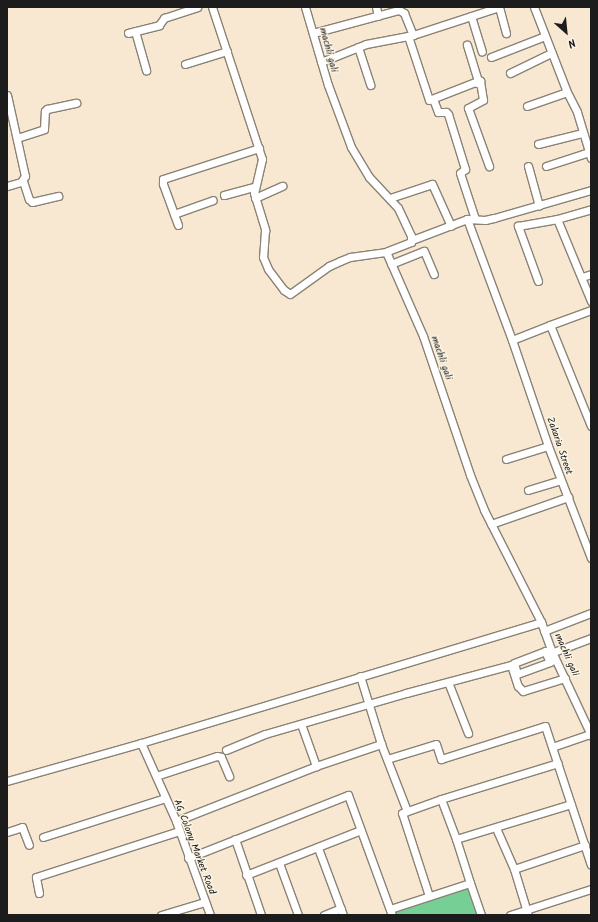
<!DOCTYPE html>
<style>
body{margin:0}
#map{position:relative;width:598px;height:922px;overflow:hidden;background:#f8e8d1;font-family:Kalam,sans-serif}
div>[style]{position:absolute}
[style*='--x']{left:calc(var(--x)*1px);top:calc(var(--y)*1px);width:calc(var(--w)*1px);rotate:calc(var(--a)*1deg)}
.green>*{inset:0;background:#76cf95}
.roads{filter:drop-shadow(1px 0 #8a8276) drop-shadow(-1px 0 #8a8276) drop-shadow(0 1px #8a8276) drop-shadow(0 -1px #8a8276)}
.minor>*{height:7px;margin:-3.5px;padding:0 3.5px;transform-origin:3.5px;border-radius:3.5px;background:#fff}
span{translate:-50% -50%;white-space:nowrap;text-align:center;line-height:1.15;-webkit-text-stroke:3px #fcf5e5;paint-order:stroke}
.street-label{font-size:10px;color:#1c1c1c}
.frame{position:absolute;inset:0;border:8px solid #1c1c1c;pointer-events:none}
.north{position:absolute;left:546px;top:12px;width:40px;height:40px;-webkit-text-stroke:3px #fcf5e5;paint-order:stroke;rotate:153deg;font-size:11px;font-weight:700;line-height:16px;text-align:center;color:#1c1c1c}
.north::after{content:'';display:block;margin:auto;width:14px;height:18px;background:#1c1c1c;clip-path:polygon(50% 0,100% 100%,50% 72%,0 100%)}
</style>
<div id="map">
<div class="green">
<div style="clip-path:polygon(469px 885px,479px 915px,397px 915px,395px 911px)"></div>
</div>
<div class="roads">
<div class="minor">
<div style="--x:212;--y:7;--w:160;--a:71.8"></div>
<div style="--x:262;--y:159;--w:35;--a:103"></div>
<div style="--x:254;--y:193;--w:39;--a:73"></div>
<div style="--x:265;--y:230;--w:27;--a:94"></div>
<div style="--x:263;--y:257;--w:13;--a:67"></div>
<div style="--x:268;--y:269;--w:26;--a:53"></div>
<div style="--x:284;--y:290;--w:7;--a:34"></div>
<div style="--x:290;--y:294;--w:48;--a:-35.7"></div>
<div style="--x:329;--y:266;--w:12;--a:-24"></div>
<div style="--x:340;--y:261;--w:11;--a:-22"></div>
<div style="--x:350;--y:257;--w:37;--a:-8"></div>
<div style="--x:305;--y:7;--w:81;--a:73.6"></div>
<div style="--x:328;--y:85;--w:66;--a:69.6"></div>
<div style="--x:351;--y:147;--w:35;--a:59"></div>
<div style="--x:369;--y:177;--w:42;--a:46.9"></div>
<div style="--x:398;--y:208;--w:31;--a:65"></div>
<div style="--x:411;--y:236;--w:6;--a:90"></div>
<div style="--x:411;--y:242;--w:25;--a:159"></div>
<div style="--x:388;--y:251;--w:3;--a:108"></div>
<div style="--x:387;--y:254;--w:90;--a:66.3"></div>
<div style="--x:423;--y:336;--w:147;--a:71.3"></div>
<div style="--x:470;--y:475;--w:38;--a:68"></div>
<div style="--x:484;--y:510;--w:126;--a:63"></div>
<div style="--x:541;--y:622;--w:32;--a:70"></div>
<div style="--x:552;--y:652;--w:92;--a:64.8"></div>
<div style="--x:376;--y:7;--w:9;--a:77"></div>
<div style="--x:499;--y:7;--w:27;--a:75"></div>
<div style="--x:534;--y:7;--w:91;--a:68.8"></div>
<div style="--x:567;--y:92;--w:22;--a:63"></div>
<div style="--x:577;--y:112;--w:48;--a:73.1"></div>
<div style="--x:471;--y:16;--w:37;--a:73"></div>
<div style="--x:135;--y:31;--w:41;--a:74.2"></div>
<div style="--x:128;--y:33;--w:32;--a:-14"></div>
<div style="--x:159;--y:25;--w:9;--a:-54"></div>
<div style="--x:164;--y:18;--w:35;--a:-18"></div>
<div style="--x:313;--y:33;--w:89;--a:-15"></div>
<div style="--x:399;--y:10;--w:6;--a:31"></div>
<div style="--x:404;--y:13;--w:24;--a:68"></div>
<div style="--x:408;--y:36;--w:67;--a:71.8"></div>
<div style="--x:429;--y:100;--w:53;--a:-21.2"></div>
<div style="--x:478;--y:81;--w:38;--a:-107"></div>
<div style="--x:358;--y:47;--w:40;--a:72"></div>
<div style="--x:491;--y:57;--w:58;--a:-21.3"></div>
<div style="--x:321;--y:62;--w:48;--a:-21.8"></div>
<div style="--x:366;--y:44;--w:48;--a:-10.8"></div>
<div style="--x:413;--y:35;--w:90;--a:-18"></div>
<div style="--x:185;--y:64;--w:44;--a:-17.2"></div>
<div style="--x:510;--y:73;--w:46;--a:-26"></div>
<div style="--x:477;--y:83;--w:4;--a:-34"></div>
<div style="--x:480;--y:81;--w:19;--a:81"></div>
<div style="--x:483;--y:100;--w:17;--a:152"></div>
<div style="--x:468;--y:108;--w:62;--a:70.1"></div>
<div style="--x:7;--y:95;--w:83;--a:77.5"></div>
<div style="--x:25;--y:176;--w:7;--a:124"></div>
<div style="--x:21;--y:182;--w:15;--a:164"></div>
<div style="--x:433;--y:99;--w:14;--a:69"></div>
<div style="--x:438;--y:112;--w:8;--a:0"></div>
<div style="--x:446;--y:112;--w:3;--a:45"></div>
<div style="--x:448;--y:114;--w:58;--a:72.8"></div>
<div style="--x:465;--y:169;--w:6;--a:141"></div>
<div style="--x:460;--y:173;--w:48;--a:71.9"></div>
<div style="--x:527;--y:106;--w:42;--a:-19.3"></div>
<div style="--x:17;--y:138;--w:28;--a:-18"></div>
<div style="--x:44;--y:129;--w:18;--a:-87"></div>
<div style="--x:45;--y:111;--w:3;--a:-45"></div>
<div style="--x:47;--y:109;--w:30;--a:-12"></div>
<div style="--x:538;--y:144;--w:45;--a:-14"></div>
<div style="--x:528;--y:166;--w:41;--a:74.6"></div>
<div style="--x:546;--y:166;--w:45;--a:-18"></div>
<div style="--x:23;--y:181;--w:19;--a:72"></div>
<div style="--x:29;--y:199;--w:4;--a:45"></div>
<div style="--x:32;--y:202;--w:27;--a:-13"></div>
<div style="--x:224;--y:195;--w:31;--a:-15"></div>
<div style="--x:255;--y:198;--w:30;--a:-24"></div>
<div style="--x:390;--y:198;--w:44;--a:-18.4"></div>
<div style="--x:432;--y:184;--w:46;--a:65.7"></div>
<div style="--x:174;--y:214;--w:41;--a:-19.7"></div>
<div style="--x:467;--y:219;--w:129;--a:69.6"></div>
<div style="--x:512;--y:340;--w:41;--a:-21.5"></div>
<div style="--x:557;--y:219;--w:89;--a:67.5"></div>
<div style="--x:178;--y:225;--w:44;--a:-110.1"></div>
<div style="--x:163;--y:184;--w:5;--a:-90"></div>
<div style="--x:163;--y:179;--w:101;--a:-17.9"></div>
<div style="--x:412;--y:240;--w:59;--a:-20.9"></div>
<div style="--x:467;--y:219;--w:18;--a:3"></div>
<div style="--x:485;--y:220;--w:9;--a:-13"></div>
<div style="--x:494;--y:218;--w:101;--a:-16.1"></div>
<div style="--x:391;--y:264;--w:35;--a:-22"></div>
<div style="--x:424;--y:251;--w:25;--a:67"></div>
<div style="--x:582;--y:277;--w:9;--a:-18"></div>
<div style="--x:538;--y:281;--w:59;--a:-110"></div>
<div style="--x:518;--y:226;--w:40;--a:-10"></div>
<div style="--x:557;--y:219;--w:35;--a:-16"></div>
<div style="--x:591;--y:310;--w:44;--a:159.9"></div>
<div style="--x:550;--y:325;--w:109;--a:67.9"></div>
<div style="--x:512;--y:340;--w:112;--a:71.2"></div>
<div style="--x:548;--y:446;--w:120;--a:69"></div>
<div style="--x:506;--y:459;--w:44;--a:-17.2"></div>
<div style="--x:528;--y:490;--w:34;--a:-17"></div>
<div style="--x:491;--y:524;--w:82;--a:-19.3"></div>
<div style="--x:544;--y:631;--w:50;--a:-21"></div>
<div style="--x:545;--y:651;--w:12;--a:66"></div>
<div style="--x:550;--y:662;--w:35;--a:160"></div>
<div style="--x:517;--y:674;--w:11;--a:-105"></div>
<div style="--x:514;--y:663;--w:33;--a:-21"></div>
<div style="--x:548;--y:654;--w:46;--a:-20.4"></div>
<div style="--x:360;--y:676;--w:71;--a:72.8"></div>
<div style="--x:381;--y:744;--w:72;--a:68.8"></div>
<div style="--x:448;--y:682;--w:55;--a:68.6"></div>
<div style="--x:301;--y:724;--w:45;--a:70.3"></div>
<div style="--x:141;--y:743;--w:85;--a:65.8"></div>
<div style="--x:176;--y:821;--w:100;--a:70.1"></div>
<div style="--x:552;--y:747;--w:40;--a:-18.9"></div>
<div style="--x:226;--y:750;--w:42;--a:-22.3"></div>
<div style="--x:265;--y:734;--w:147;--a:-16.2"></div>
<div style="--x:406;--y:693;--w:109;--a:-14.9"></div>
<div style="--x:511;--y:665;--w:22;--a:72"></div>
<div style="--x:518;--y:686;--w:7;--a:45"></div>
<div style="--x:523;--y:691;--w:44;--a:-17.2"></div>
<div style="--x:387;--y:759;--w:51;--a:-17"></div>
<div style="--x:436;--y:744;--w:16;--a:72"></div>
<div style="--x:441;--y:759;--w:109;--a:-17.6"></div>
<div style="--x:545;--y:726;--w:146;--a:71.7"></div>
<div style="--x:156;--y:776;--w:64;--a:-18.2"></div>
<div style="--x:217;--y:756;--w:4;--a:14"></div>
<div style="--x:221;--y:757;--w:21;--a:67"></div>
<div style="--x:7;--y:781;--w:139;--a:-15.8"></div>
<div style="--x:141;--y:743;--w:418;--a:-16.8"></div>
<div style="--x:441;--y:799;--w:43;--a:69.4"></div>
<div style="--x:456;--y:839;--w:46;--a:72.3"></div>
<div style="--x:176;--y:821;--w:150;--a:-21.4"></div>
<div style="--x:316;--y:766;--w:69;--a:-18.7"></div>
<div style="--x:496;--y:828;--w:45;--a:66.3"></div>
<div style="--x:514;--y:869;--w:48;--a:73.1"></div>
<div style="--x:7;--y:832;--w:16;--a:-18"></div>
<div style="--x:22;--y:827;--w:19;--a:69"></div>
<div style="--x:43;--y:837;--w:128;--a:-17.7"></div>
<div style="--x:235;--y:839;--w:80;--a:71.1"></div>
<div style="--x:456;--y:839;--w:120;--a:-16.9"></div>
<div style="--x:318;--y:848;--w:72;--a:69.5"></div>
<div style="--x:188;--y:858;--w:172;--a:-21.5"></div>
<div style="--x:348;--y:795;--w:128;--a:69.9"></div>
<div style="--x:279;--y:863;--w:55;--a:69.9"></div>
<div style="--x:514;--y:869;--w:75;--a:-18.7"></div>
<div style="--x:246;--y:875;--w:123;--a:-21.4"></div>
<div style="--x:39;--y:893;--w:16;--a:-101"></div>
<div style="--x:36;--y:877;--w:150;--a:-17.8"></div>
<div style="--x:429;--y:896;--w:87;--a:-108"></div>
<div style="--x:402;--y:813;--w:41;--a:-19.7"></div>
<div style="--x:441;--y:799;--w:122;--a:-17.1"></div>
<div style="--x:390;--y:909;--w:84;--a:-18"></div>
<div style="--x:470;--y:883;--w:34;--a:71"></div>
<div style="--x:161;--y:915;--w:46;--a:-16.5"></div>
<div style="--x:324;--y:915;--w:18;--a:-22"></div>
<div style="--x:510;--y:915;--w:85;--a:-17.8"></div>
</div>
</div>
<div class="street-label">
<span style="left:328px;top:50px;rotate:75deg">machli gali</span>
<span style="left:441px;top:358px;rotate:71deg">machli gali</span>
<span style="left:559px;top:446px;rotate:71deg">Zakaria Street</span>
<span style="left:566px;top:655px;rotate:66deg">machli gali</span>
<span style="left:194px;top:847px;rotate:69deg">AG Colony Market Road</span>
</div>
<div class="frame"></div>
<div class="north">N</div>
</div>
